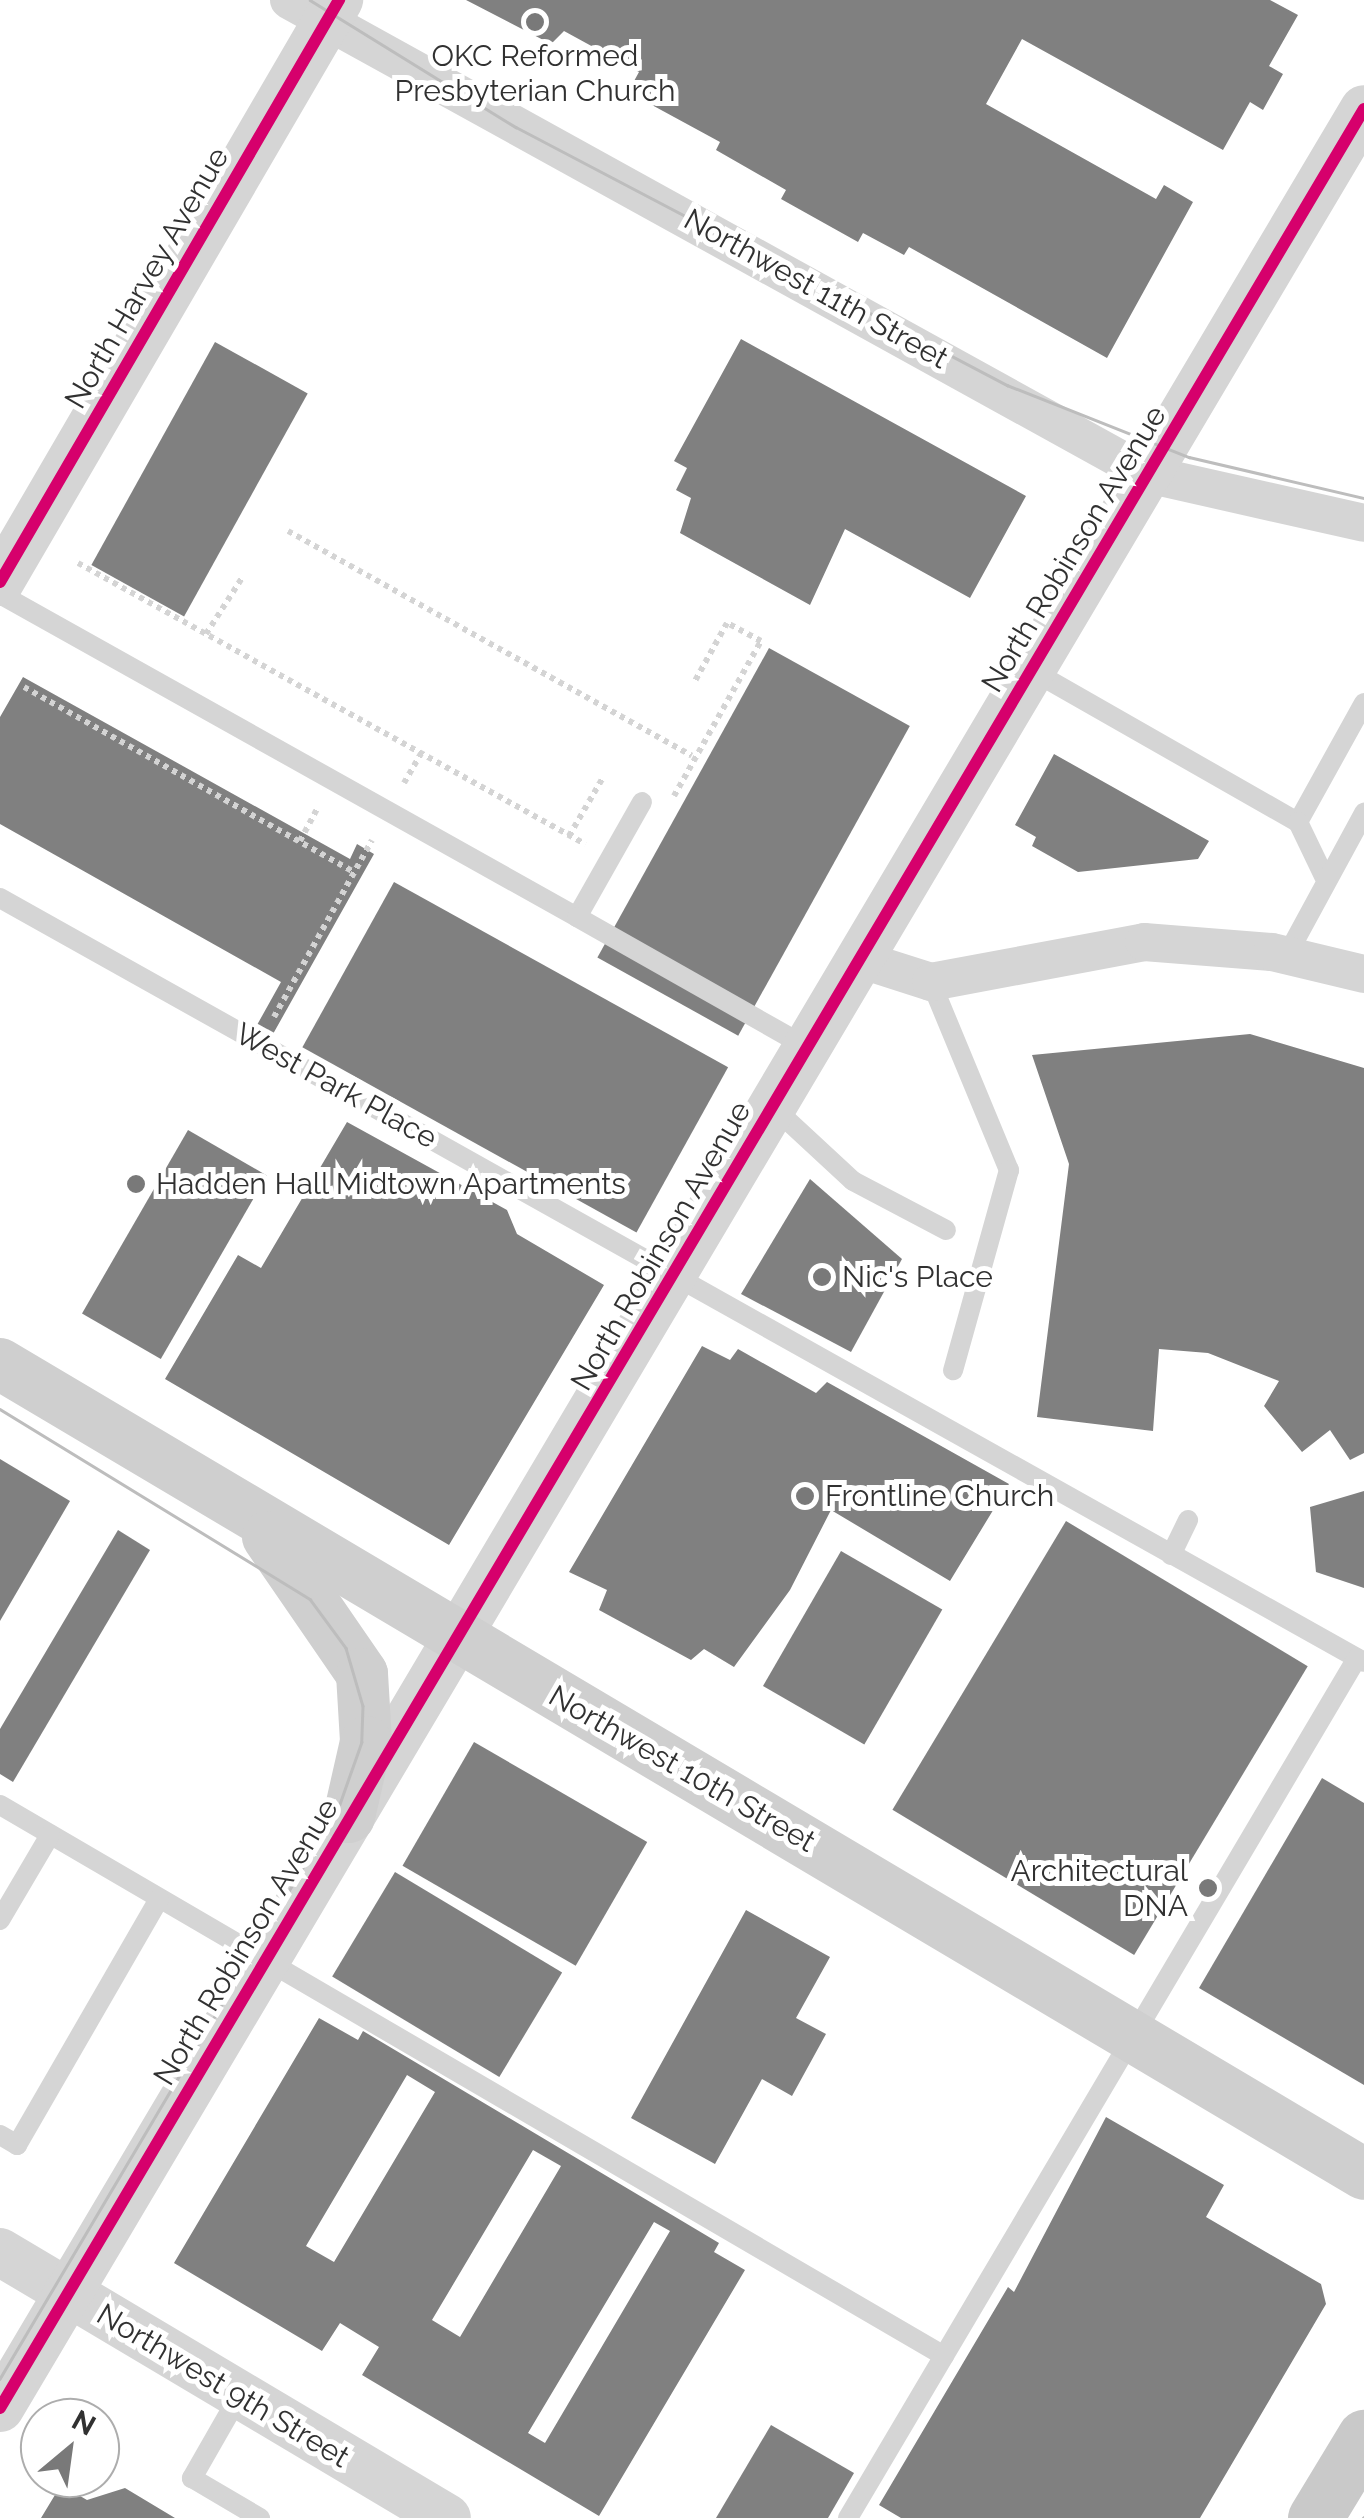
<!DOCTYPE html>
<style>
body{margin:0}
#map{position:relative;width:1364px;height:2518px;overflow:hidden;background:#fff;font-family:Raleway,sans-serif}
div>[style]{position:absolute}
[style*='--x']{left:calc(var(--x)*1px);top:calc(var(--y)*1px);width:calc(var(--w)*1px);rotate:calc(var(--a)*1deg)}
.building>*{inset:0;background:#808080;transform-origin:0 0}
.path>*{height:6px;margin-top:-3px;transform-origin:0;background:repeating-linear-gradient(90deg,#d4d4d4 0 5px,transparent 0 10px)}
.service>*{height:20px;margin:-10px;padding:0 10px;transform-origin:10px;border-radius:10px;background:#d5d5d5}
.minor>*{height:38px;margin:-19px;padding:0 19px;transform-origin:19px;border-radius:19px;background:#d5d5d5}
.tertiary>*{height:48px;margin:-24px;padding:0 24px;transform-origin:24px;border-radius:24px;background:#d5d5d5}
.secondary>*{height:52px;margin:-26px;padding:0 26px;transform-origin:26px;border-radius:26px;background:#cfcfcf}
.primary>*{height:55px;margin:-27.5px;padding:0 27.5px;transform-origin:27.5px;border-radius:27.5px;background:#c9c9c9}
.tram>*{height:2.5px;margin:-1.25px;padding:0 1.25px;transform-origin:1.25px;border-radius:1.25px;background:#bdbdbd}
.cycleway>*{height:12px;margin:-6px;padding:0 6px;transform-origin:6px;border-radius:6px;background:#d6006c}
.dots>*{width:28px;height:28px;translate:-50% -50%;box-sizing:border-box;border:5px solid #fff;border-radius:50%}
span{translate:-50% -50%;white-space:nowrap;text-align:center;line-height:1.15;-webkit-text-stroke:10px #fff;paint-order:stroke}
.poi-label{font-size:30px;color:#313131}
.left{translate:0 -50%;text-align:left}
.right{translate:-100% -50%;text-align:right}
.street-label{font-size:30px;color:#313131}
.north{position:absolute;left:20px;top:2398px;width:100px;height:100px;box-sizing:border-box;background:#fff;border:2px solid #adadad;border-radius:50%;rotate:29deg;font-size:28px;font-weight:700;line-height:40px;text-align:center;color:#313131}
.north::after{content:'';display:block;margin:auto;width:35px;height:45px;background:#797979;clip-path:polygon(50% 0,100% 100%,50% 72%,0 100%)}
</style>
<div id="map">
<div class="building">
<div style="clip-path:polygon(466px 0,1270px 0,1298px 15px,1269px 66px,1283px 74px,1263px 110px,1250px 102px,1223px 150px,1022px 39px,986px 104px,1156px 199px,1164px 185px,1193px 202px,1107px 358px,909px 247px,904px 255px,863px 233px,858px 242px,781px 199px,786px 190px,716px 150px,720px 142px,628px 92px,639px 72px,564px 31px,551px 44px)"></div>
<div style="clip-path:polygon(741px 339px,1026px 496px,970px 598px,845px 529px,810px 605px,680px 533px,691px 498px,676px 490px,687px 468px,674px 461px)"></div>
<div style="left:215px;top:342px;width:106px;height:255px;rotate:29deg"></div>
<div style="left:769px;top:648px;width:161px;height:354px;rotate:29deg"></div>
<div style="clip-path:polygon(23px 677px,350px 859px,357px 844px,374px 854px,273px 1034px,257px 1025px,281px 982px,0 824px,0 717px)"></div>
<div style="clip-path:polygon(1054px 754px,1209px 841px,1198px 859px,1078px 872px,1032px 846px,1036px 837px,1015px 825px)"></div>
<div style="left:394px;top:882px;width:382px;height:189px;rotate:29deg"></div>
<div style="clip-path:polygon(1250px 1034px,1364px 1068px,1364px 1453px,1350px 1460px,1330px 1430px,1302px 1452px,1264px 1406px,1279px 1381px,1208px 1353px,1159px 1349px,1153px 1431px,1037px 1417px,1069px 1164px,1032px 1055px)"></div>
<div style="clip-path:polygon(347px 1122px,507px 1210px,517px 1234px,604px 1285px,449px 1545px,165px 1379px,238px 1255px,261px 1268px)"></div>
<div style="left:188px;top:1130px;width:91px;height:212px;rotate:30deg"></div>
<div style="clip-path:polygon(810px 1179px,902px 1259px,851px 1352px,741px 1294px)"></div>
<div style="clip-path:polygon(702px 1346px,730px 1360px,738px 1349px,816px 1393px,827px 1382px,1009px 1484px,950px 1581px,831px 1510px,790px 1590px,734px 1667px,704px 1649px,691px 1660px,599px 1610px,607px 1590px,569px 1572px)"></div>
<div style="clip-path:polygon(0 1459px,70px 1501px,0 1621px)"></div>
<div style="clip-path:polygon(1364px 1491px,1364px 1588px,1316px 1572px,1310px 1507px)"></div>
<div style="left:1066px;top:1521px;width:282px;height:337px;rotate:31deg"></div>
<div style="clip-path:polygon(118px 1530px,150px 1550px,13px 1782px,0 1774px,0 1729px)"></div>
<div style="left:841px;top:1551px;width:117px;height:156px;rotate:30deg"></div>
<div style="left:474px;top:1742px;width:200px;height:143px;rotate:30deg"></div>
<div style="clip-path:polygon(1322px 1778px,1364px 1803px,1364px 2085px,1199px 1988px)"></div>
<div style="left:395px;top:1872px;width:195px;height:122px;rotate:31deg"></div>
<div style="clip-path:polygon(746px 1910px,830px 1957px,796px 2018px,826px 2034px,792px 2096px,762px 2079px,715px 2164px,631px 2118px)"></div>
<div style="clip-path:polygon(evenodd,319px 2018px,358px 2040px,363px 2031px,719px 2243px,714px 2252px,745px 2270px,599px 2516px,362px 2375px,379px 2347px,340px 2323px,322px 2351px,174px 2263px,319px 2018px,407px 2075px,435px 2092px,334px 2262px,306px 2246px,407px 2075px,319px 2018px,533px 2150px,561px 2166px,460px 2337px,432px 2320px,533px 2150px,319px 2018px,654px 2222px,670px 2231px,545px 2443px,528px 2433px,654px 2222px)"></div>
<div style="clip-path:polygon(1106px 2117px,1224px 2185px,1206px 2217px,1321px 2284px,1326px 2304px,1200px 2518px,901px 2518px,879px 2505px,1008px 2287px,1014px 2292px)"></div>
<div style="clip-path:polygon(771px 2425px,854px 2473px,828px 2518px,716px 2518px)"></div>
<div style="clip-path:polygon(61px 2485px,87px 2500px,125px 2488px,175px 2518px,41px 2518px)"></div>
</div>
<div class="path">
<div style="--x:288;--y:531;--w:462;--a:29.1"></div>
<div style="--x:78;--y:563;--w:580;--a:29"></div>
<div style="--x:206;--y:634;--w:67;--a:-57.3"></div>
<div style="--x:24;--y:687;--w:378;--a:29.3"></div>
<div style="--x:404;--y:783;--w:34;--a:-60"></div>
<div style="--x:674;--y:796;--w:178;--a:-60.7"></div>
<div style="--x:761;--y:641;--w:38;--a:-152"></div>
<div style="--x:727;--y:623;--w:66;--a:118.9"></div>
<div style="--x:569;--y:836;--w:66;--a:-59.9"></div>
<div style="--x:300;--y:841;--w:38;--a:-62"></div>
<div style="--x:274;--y:1017;--w:202;--a:-61"></div>
</div>
<div class="service">
<div style="--x:0;--y:594;--w:661;--a:29.24"></div>
<div style="--x:577;--y:917;--w:132;--a:-60.5"></div>
<div style="--x:1031;--y:670;--w:307;--a:29.7"></div>
<div style="--x:1298;--y:822;--w:136;--a:-61"></div>
<div style="--x:1298;--y:822;--w:60;--a:64.3"></div>
<div style="--x:0;--y:898;--w:1563;--a:29.25"></div>
<div style="--x:577;--y:917;--w:264;--a:29.5"></div>
<div style="--x:1287;--y:955;--w:162;--a:-61.5"></div>
<div style="--x:931;--y:982;--w:204;--a:67.5"></div>
<div style="--x:1009;--y:1170;--w:208;--a:105.6"></div>
<div style="--x:772;--y:1106;--w:110;--a:42.8"></div>
<div style="--x:853;--y:1181;--w:105;--a:27.8"></div>
<div style="--x:1171;--y:1555;--w:39;--a:-64"></div>
<div style="--x:0;--y:1805;--w:1093;--a:30.27"></div>
<div style="--x:0;--y:1920;--w:99;--a:-59.5"></div>
<div style="--x:0;--y:2135;--w:20;--a:30"></div>
<div style="--x:17;--y:2145;--w:284;--a:-60"></div>
<div style="--x:239;--y:2396;--w:95;--a:119.8"></div>
<div style="--x:192;--y:2478;--w:79;--a:30.5"></div>
<div style="--x:848;--y:2518;--w:999;--a:-59.38"></div>
</div>
<div class="minor">
<div style="--x:289;--y:0;--w:980;--a:28.92"></div>
<div style="--x:1147;--y:474;--w:222;--a:12.7"></div>
<div style="--x:859;--y:959;--w:76;--a:17.7"></div>
<div style="--x:931;--y:982;--w:217;--a:-10.6"></div>
<div style="--x:1144;--y:942;--w:128;--a:4.5"></div>
<div style="--x:1272;--y:952;--w:95;--a:13.4"></div>
</div>
<div class="tertiary">
<div style="--x:0;--y:582;--w:674;--a:-59.78"></div>
<div style="--x:0;--y:2252;--w:520;--a:30.76"></div>
<div style="--x:0;--y:2408;--w:2673;--a:-59.32"></div>
</div>
<div class="secondary">
<div style="--x:0;--y:1364;--w:1586;--a:30.7"></div>
<div style="--x:268;--y:1537;--w:166;--a:55.5"></div>
<div style="--x:362;--y:1674;--w:68;--a:86.6"></div>
<div style="--x:366;--y:1742;--w:77;--a:102.8"></div>
</div>
<div class="primary">
<div style="--x:1315;--y:2518;--w:95;--a:-58.8"></div>
</div>
<div class="tram">
<div style="--x:310;--y:0;--w:242;--a:31.7"></div>
<div style="--x:516;--y:127;--w:555;--a:27.72"></div>
<div style="--x:1007;--y:385;--w:196;--a:21.6"></div>
<div style="--x:1189;--y:457;--w:180;--a:13.2"></div>
<div style="--x:0;--y:1409;--w:364;--a:31.5"></div>
<div style="--x:310;--y:1599;--w:61;--a:53.7"></div>
<div style="--x:346;--y:1648;--w:60;--a:73.7"></div>
<div style="--x:363;--y:1706;--w:36;--a:92"></div>
<div style="--x:362;--y:1742;--w:69;--a:109.5"></div>
<div style="--x:339;--y:1807;--w:665;--a:120.65"></div>
<div style="--x:1363;--y:2518;--w:1;--a:-45"></div>
</div>
<div class="cycleway">
<div style="--x:0;--y:582;--w:674;--a:-59.78"></div>
<div style="--x:0;--y:2408;--w:2673;--a:-59.32"></div>
</div>
<div class="dots">
<div style="left:535px;top:22px;background:#797979"></div>
<div style="left:136px;top:1184px;background:#797979"></div>
<div style="left:822px;top:1277px;background:#797979"></div>
<div style="left:805px;top:1496px;background:#797979"></div>
<div style="left:1208px;top:1888px;background:#797979"></div>
</div>
<div class="poi-label">
<span style="left:535px;top:73px">OKC Reformed<br>Presbyterian Church</span>
<span class="left" style="left:156px;top:1184px">Hadden Hall Midtown Apartments</span>
<span class="left" style="left:842px;top:1277px">Nic's Place</span>
<span class="left" style="left:825px;top:1496px">Frontline Church</span>
<span class="right" style="left:1188px;top:1888px">Architectural<br>DNA</span>
</div>
<div class="street-label">
<span style="left:147px;top:278px;rotate:-60deg">North Harvey Avenue</span>
<span style="left:816px;top:289px;rotate:29deg">Northwest 11th Street</span>
<span style="left:1074px;top:549px;rotate:-59deg">North Robinson Avenue</span>
<span style="left:336px;top:1086px;rotate:29deg">West Park Place</span>
<span style="left:661px;top:1246px;rotate:-60deg">North Robinson Avenue</span>
<span style="left:682px;top:1769px;rotate:30deg">Northwest 10th Street</span>
<span style="left:246px;top:1942px;rotate:-59deg">North Robinson Avenue</span>
<span style="left:223px;top:2386px;rotate:31deg">Northwest 9th Street</span>
</div>
<div class="north">N</div>
</div>
